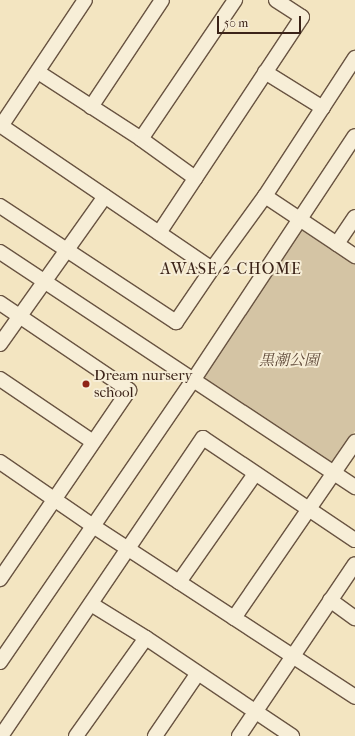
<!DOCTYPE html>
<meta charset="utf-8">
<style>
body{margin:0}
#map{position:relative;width:355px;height:736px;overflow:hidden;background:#f3e5c1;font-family:"IM FELL French Canon","Noto Serif JP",serif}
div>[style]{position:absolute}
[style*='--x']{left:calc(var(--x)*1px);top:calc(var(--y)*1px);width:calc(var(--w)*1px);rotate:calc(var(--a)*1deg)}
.green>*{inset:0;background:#d4c4a4}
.roads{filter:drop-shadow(1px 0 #695442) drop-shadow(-1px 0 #695442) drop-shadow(0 1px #695442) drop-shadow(0 -1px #695442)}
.minor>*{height:14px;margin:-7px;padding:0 7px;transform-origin:7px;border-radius:7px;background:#f7eed7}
.dots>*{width:11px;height:11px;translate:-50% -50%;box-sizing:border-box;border:2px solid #f7eed7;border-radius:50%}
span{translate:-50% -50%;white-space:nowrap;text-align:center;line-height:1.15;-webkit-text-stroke:4px #f7eed7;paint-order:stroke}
.park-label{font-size:15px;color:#614b3b;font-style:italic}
.poi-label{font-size:15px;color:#3b2318}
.left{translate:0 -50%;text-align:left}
.neighbourhood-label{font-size:16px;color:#3b2318;letter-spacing:1px}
.scale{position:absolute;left:217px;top:16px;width:84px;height:18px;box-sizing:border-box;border:2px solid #3b2318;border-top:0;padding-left:5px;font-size:12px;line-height:14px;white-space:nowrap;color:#3b2318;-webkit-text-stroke:3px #f7eed7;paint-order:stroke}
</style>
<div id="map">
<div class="green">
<div style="clip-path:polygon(301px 224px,355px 260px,355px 431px,330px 468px,197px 379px)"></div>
</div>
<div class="roads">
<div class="minor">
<div style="--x:38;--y:72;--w:123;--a:33"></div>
<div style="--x:141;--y:139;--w:67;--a:35.8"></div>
<div style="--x:265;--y:72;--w:68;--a:31.8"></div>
<div style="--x:91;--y:107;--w:128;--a:-56.4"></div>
<div style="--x:0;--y:125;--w:256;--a:34.2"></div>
<div style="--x:1;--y:126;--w:151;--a:-56.3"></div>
<div style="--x:141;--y:139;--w:168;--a:-55.9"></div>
<div style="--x:265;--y:196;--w:87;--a:33.7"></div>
<div style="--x:0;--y:206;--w:211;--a:33.4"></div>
<div style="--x:176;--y:322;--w:64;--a:-55.8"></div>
<div style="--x:212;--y:269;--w:90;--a:-54"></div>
<div style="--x:265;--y:196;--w:165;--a:-56.9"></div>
<div style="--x:355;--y:217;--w:32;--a:124"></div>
<div style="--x:337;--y:244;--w:22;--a:34"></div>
<div style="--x:159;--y:233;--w:259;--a:-56.5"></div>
<div style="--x:302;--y:17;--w:31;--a:-147"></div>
<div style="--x:0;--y:252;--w:426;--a:33.5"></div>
<div style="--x:0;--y:303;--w:156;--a:34"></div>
<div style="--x:129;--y:390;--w:229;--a:124.3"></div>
<div style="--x:0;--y:344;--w:181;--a:-54.6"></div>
<div style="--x:0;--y:379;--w:112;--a:34.1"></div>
<div style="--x:0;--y:462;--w:113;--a:34.5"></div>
<div style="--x:93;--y:526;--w:313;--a:33.1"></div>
<div style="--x:179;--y:582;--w:132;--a:-54.9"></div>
<div style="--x:330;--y:600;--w:31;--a:36"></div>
<div style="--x:91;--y:604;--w:65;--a:31.7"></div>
<div style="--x:146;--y:638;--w:176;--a:33.9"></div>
<div style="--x:234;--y:618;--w:214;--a:-55.5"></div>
<div style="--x:0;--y:662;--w:343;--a:-55.6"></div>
<div style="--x:194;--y:379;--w:291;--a:-56.5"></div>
<div style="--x:1;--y:736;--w:360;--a:-55.9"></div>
<div style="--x:203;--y:438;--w:183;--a:33.9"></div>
<div style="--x:76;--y:736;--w:120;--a:-54.5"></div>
<div style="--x:155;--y:736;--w:76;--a:-55.7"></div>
<div style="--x:239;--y:736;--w:207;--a:-56"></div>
</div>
</div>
<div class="dots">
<div style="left:86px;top:384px;background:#8f2418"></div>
</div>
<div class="park-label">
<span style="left:289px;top:361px">黒潮公園</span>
</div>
<div class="poi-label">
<span class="left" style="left:94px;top:384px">Dream nursery<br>school</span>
</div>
<div class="neighbourhood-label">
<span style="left:231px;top:269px">AWASE 2-CHOME</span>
</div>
<div class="scale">50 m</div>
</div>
